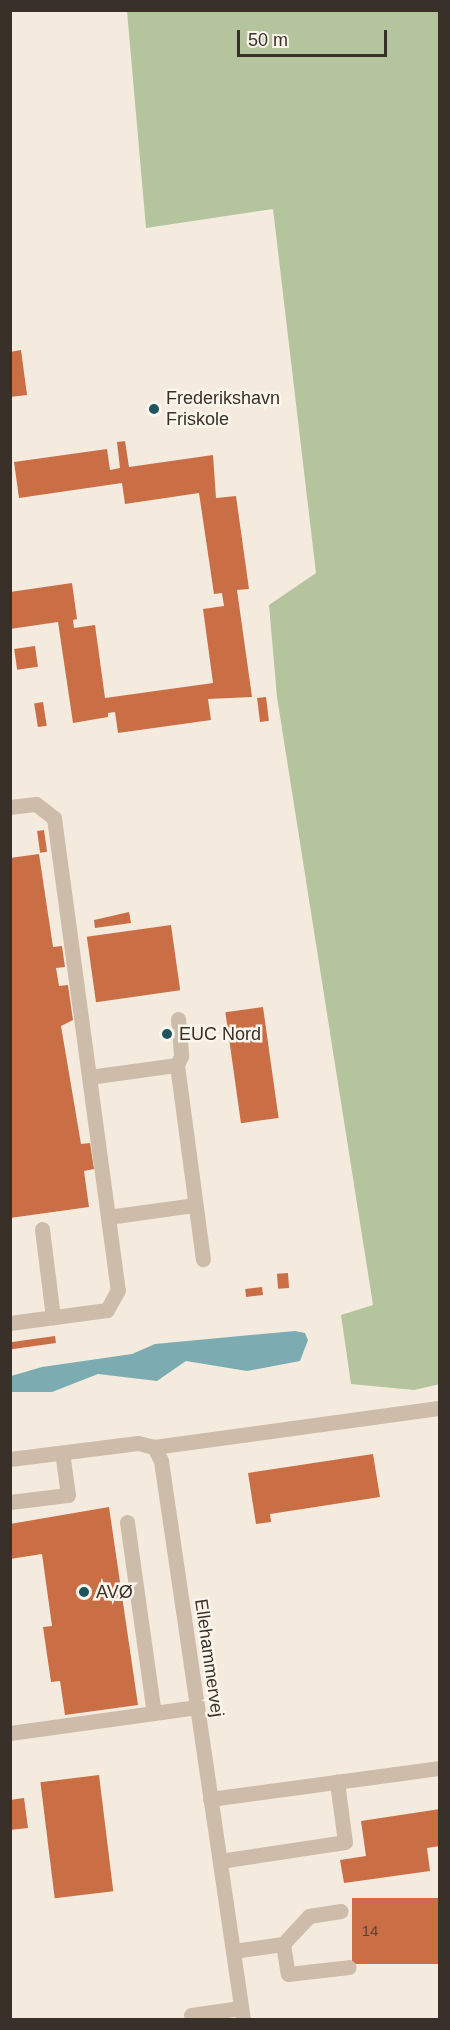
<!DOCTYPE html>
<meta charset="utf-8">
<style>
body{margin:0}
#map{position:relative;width:450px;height:2030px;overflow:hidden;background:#f4ebde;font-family:Helvetica,sans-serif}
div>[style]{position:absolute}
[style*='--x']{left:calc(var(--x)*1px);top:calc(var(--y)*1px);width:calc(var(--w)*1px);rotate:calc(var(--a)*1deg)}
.green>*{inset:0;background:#b4c49d}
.water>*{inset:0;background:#7cacb2}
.building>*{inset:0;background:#ca6f45;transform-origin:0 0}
.minor>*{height:15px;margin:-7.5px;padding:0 7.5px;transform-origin:7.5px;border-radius:7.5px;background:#cdbca9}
.dots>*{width:16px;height:16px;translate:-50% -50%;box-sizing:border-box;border:3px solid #fbf5eb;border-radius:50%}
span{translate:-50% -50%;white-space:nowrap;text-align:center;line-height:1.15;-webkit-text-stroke:5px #fbf5eb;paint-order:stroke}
.number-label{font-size:15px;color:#5d4030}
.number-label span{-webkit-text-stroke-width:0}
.poi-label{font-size:18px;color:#393029}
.left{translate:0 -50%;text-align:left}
.street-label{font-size:18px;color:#393029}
.frame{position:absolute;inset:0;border:12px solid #393029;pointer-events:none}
.scale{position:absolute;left:237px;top:30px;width:150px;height:27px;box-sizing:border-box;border:3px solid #393029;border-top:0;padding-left:8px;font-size:18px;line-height:21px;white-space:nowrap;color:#393029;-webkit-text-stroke:4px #fbf5eb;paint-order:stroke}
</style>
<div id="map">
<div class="green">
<div style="clip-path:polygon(127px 11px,439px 11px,440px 1384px,414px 1390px,351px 1384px,341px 1315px,373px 1305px,277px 697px,269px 605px,316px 573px,273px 209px,146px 228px)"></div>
</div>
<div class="water">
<div style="clip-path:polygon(295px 1331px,305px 1333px,308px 1340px,300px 1361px,247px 1371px,186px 1361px,157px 1381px,98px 1374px,52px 1392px,11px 1392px,11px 1376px,42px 1367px,132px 1354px,155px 1344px)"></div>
</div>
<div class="building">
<div style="clip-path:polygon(21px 350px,27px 395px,10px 397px,10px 352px)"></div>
<div style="clip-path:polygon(125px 441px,129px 467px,213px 455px,216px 498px,236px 496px,249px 589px,237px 590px,252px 697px,208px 699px,211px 720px,118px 733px,115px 712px,108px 713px,108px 717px,73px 723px,58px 622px,10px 629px,10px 592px,72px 583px,77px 619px,73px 620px,74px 628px,95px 625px,105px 698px,213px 683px,203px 609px,224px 606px,222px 593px,214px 594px,199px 493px,125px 504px,122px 483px,19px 498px,14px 462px,107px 449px,110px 470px,120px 468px,117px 442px)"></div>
<div style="left:35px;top:646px;width:21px;height:21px;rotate:82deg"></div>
<div style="left:266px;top:697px;width:24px;height:9px;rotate:83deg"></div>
<div style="left:43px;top:702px;width:24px;height:9px;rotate:81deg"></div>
<div style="left:44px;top:830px;width:22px;height:7px;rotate:82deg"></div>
<div style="clip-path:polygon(39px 854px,53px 947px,62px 946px,65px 967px,56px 968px,59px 986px,68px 985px,73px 1020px,61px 1026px,81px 1144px,90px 1143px,94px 1169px,84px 1171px,89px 1207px,10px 1218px,10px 858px)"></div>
<div style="clip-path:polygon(129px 912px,131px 923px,95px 928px,94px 920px)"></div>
<div style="left:171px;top:925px;width:66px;height:85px;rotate:82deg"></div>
<div style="left:263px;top:1007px;width:112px;height:38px;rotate:82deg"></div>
<div style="left:288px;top:1273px;width:15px;height:11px;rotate:86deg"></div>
<div style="left:262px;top:1287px;width:8px;height:17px;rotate:83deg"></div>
<div style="left:55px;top:1336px;width:7px;height:45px;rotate:82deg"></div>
<div style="clip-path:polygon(373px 1454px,380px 1497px,270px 1514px,271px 1522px,256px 1524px,248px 1473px)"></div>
<div style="clip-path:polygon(109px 1507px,138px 1705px,65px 1715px,60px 1681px,51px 1682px,43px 1627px,52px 1626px,42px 1554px,10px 1559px,10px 1524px)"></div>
<div style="left:99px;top:1775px;width:117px;height:59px;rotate:83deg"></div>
<div style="clip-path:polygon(24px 1798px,28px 1828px,10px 1830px,10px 1800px)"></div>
<div style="clip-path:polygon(440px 1809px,440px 1846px,427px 1848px,430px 1871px,344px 1883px,340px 1860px,366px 1856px,361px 1821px)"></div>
<div style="left:440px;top:1898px;width:66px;height:88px;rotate:90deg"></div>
</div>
<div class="minor">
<div style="--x:10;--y:807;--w:26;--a:-7"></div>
<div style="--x:36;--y:804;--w:23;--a:38"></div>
<div style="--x:54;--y:818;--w:476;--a:82.3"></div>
<div style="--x:118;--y:1290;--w:23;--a:119"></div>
<div style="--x:107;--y:1310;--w:98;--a:172.4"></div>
<div style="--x:178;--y:1019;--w:37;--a:85"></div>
<div style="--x:181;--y:1056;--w:10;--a:114"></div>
<div style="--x:177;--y:1065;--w:196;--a:82.4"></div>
<div style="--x:89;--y:1077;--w:89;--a:-7.8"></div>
<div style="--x:108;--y:1217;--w:88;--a:-7.9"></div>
<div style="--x:42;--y:1229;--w:89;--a:82.9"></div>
<div style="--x:154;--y:1447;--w:289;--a:-7.8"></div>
<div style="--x:10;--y:1459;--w:129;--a:-7.1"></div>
<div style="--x:138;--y:1443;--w:16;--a:14"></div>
<div style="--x:154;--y:1447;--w:16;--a:63"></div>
<div style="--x:161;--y:1461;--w:565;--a:81.65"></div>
<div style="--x:10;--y:1502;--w:58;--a:-6.9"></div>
<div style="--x:68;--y:1495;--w:43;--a:-97.9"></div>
<div style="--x:127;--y:1522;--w:193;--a:82"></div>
<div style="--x:10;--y:1733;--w:189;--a:-7.9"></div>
<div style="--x:210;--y:1799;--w:232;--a:-7.7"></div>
<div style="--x:220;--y:1861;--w:126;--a:-8.6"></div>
<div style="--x:345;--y:1842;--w:61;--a:-97.6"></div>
<div style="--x:283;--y:1944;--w:30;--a:81"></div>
<div style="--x:288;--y:1974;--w:61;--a:-6.5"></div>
<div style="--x:233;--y:1951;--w:50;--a:-8"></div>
<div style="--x:283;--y:1944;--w:38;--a:-47"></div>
<div style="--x:309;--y:1916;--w:32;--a:-9"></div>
<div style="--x:191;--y:2015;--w:50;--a:-8"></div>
</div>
<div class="dots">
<div style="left:154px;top:409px;background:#1d545d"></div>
<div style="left:167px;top:1034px;background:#1d545d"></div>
<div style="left:84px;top:1592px;background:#1d545d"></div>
</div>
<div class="number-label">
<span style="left:370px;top:1931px">14</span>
</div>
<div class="poi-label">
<span class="left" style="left:166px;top:409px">Frederikshavn<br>Friskole</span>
<span class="left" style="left:179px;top:1034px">EUC Nord</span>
<span class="left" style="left:96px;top:1592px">AVØ</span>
</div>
<div class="street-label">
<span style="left:209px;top:1658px;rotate:82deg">Ellehammervej</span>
</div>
<div class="frame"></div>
<div class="scale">50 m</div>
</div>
